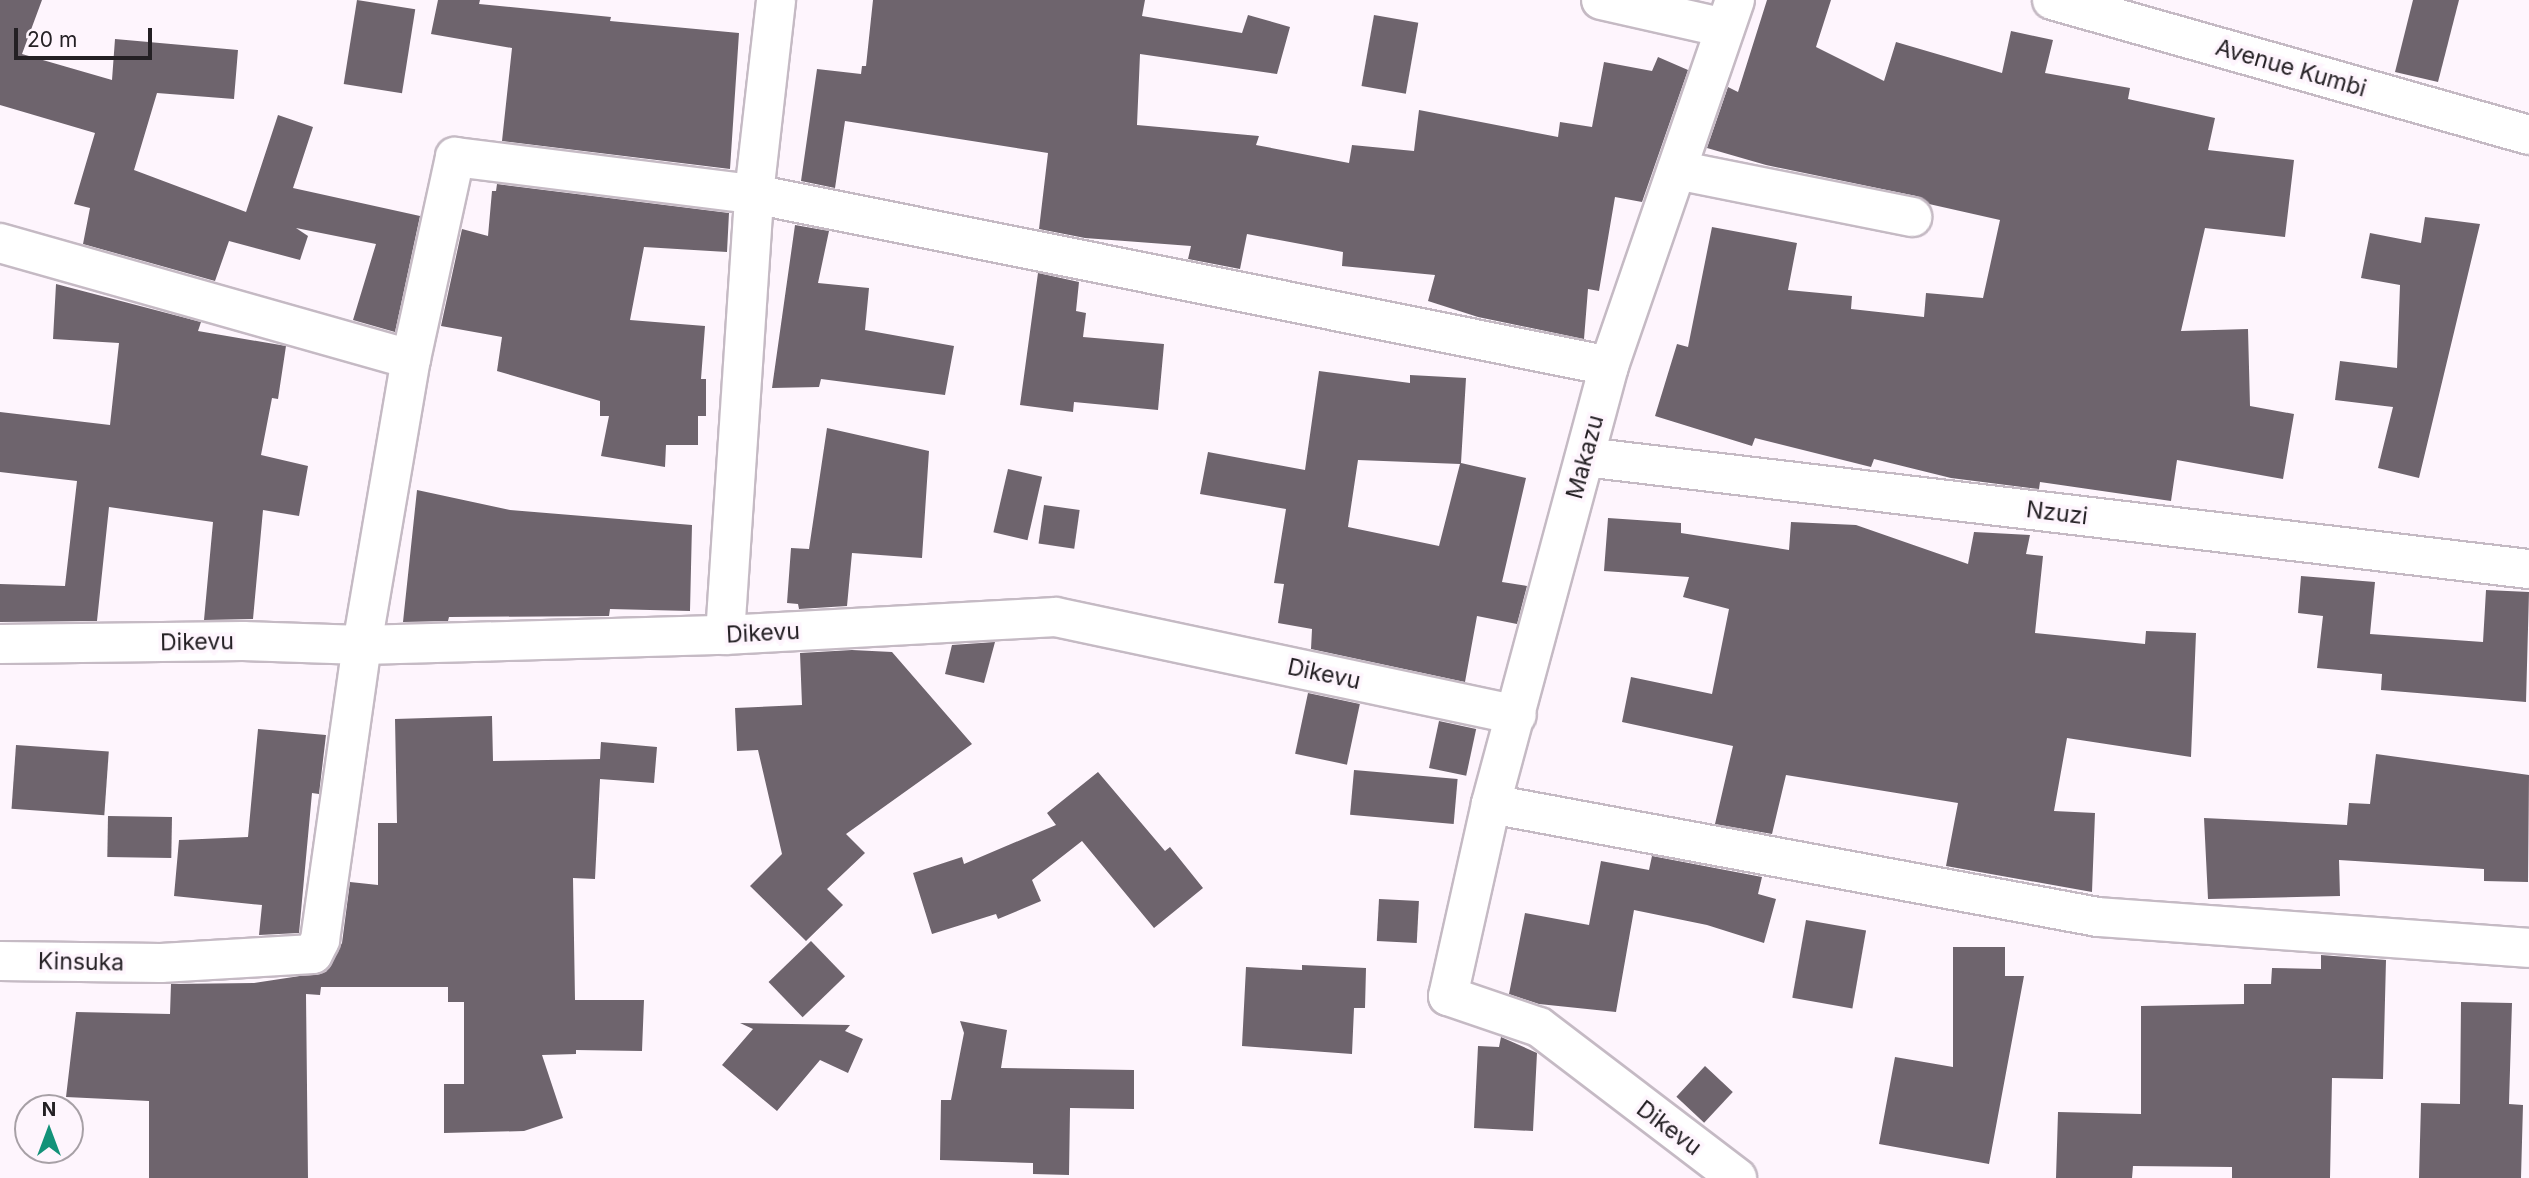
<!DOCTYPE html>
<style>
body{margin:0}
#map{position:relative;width:2529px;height:1178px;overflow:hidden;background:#fef5fd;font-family:Inter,sans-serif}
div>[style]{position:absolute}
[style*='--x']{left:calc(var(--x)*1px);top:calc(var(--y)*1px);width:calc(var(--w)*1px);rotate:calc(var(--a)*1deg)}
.building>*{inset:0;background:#6e646d;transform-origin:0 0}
.roads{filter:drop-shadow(2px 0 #c5bac4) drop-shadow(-2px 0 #c5bac4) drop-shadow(0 2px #c5bac4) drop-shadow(0 -2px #c5bac4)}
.minor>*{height:38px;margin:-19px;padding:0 19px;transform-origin:19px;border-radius:19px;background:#fff}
span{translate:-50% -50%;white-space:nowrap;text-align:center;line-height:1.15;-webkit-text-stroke:7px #fef5fd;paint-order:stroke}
.street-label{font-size:23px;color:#242024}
.north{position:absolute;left:14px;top:1094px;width:70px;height:70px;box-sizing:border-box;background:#fef5fd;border:2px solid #a7a0a6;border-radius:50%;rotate:0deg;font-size:19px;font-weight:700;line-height:28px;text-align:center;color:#242024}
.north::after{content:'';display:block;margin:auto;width:24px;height:32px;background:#139279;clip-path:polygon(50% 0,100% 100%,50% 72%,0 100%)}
.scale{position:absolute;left:14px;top:28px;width:138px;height:32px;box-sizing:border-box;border:4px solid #242024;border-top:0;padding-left:9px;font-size:21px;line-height:24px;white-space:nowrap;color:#242024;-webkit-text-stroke:5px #fef5fd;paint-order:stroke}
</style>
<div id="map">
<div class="building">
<div style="clip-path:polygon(0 0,42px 0,22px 54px,112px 80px,115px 39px,238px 50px,234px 99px,157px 93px,134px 170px,246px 212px,278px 115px,313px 127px,293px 188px,420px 216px,395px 332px,353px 320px,376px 244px,296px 228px,308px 236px,300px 260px,229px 241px,215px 281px,83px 244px,90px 208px,74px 204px,95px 133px,0 105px)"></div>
<div style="left:357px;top:0;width:59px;height:85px;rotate:9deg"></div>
<div style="clip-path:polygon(438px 0,480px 0,479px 4px,611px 17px,610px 21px,739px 33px,730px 169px,502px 141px,512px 48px,431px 34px)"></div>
<div style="clip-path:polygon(873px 0,1145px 0,1142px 16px,1242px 33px,1248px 15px,1290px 27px,1277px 74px,1140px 54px,1137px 125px,1259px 136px,1256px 145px,1349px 163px,1352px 145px,1414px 151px,1419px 110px,1558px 137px,1560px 122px,1592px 127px,1604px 62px,1652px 71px,1658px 57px,1688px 70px,1642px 202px,1615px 197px,1599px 291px,1588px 289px,1584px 339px,1478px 317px,1428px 301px,1435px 275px,1342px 266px,1343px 252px,1247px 234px,1240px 269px,1188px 259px,1191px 246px,1085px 238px,1039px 229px,1048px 153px,845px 121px,835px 188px,801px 181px,817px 69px,861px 74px,862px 66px,866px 66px)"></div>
<div style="clip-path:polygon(1767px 0,1831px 0,1816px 47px,1884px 81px,1896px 42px,2002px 73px,2011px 31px,2053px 40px,2045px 73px,2130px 88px,2128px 99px,2215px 118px,2208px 150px,2294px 160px,2285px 237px,2205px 228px,2181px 331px,2248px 329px,2250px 406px,2294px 414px,2283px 479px,2177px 460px,2171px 501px,2040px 482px,2039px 489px,1951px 478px,1874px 459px,1871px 467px,1755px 438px,1752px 446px,1655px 416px,1677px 344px,1688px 347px,1712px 227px,1797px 243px,1788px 290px,1852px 296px,1851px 309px,1924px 317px,1926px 293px,1983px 298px,2000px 220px,1929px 204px,1916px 196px,1766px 165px,1707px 148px,1728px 87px,1738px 92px)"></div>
<div style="clip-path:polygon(2413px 0,2459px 0,2438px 82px,2395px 72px)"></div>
<div style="left:1374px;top:15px;width:45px;height:72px;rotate:10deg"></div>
<div style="clip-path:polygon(497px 184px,729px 213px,727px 252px,644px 247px,630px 320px,705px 326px,701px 379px,706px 379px,706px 416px,698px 416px,698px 445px,666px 445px,665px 467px,601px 456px,609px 416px,600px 416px,600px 401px,497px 371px,502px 337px,441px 326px,462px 229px,488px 236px,492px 191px,496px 191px)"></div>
<div style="clip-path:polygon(2425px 217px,2480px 224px,2419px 478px,2378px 468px,2393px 407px,2335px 400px,2340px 361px,2397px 368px,2400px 285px,2361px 278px,2370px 233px,2421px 243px)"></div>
<div style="clip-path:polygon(795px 225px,829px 231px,818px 283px,869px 288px,865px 330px,954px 346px,945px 395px,821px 379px,819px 387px,772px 388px)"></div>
<div style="clip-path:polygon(1038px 273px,1079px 282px,1076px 311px,1086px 313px,1083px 337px,1164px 344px,1158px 410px,1074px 402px,1073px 412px,1020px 405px)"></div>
<div style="clip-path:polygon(56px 284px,201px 322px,198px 331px,286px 346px,278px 399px,272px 398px,261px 455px,308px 466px,299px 516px,263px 510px,253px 619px,204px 620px,213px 522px,109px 507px,97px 621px,0 622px,0 584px,65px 586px,77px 481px,0 472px,0 412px,110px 425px,119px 343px,53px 339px)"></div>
<div style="clip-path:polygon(evenodd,1319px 371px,1410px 383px,1410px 375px,1466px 378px,1461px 463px,1526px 478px,1502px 582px,1527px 586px,1517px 624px,1477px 616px,1465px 682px,1311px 649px,1312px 629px,1278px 623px,1284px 584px,1274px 583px,1286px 509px,1200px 494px,1208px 452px,1305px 470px,1319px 371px,1358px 460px,1460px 464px,1439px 546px,1348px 527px,1358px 460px)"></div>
<div style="clip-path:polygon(827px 428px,929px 451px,922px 558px,852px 553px,847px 606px,799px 609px,798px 604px,787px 603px,791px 548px,809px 549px)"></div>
<div style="left:1008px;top:469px;width:35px;height:65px;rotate:13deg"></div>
<div style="clip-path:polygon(417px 490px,510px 510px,692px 525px,690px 611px,610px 609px,609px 616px,449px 617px,448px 621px,403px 622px)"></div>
<div style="left:1044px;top:505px;width:36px;height:39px;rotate:8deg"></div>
<div style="clip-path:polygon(1608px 518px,1681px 523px,1681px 533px,1789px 550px,1791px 522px,1856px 525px,1968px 564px,1974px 532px,2030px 535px,2026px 554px,2043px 556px,2035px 633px,2145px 644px,2146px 631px,2196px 633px,2191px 757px,2067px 738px,2054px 811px,2095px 813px,2092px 892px,1946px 866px,1958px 803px,1786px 775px,1772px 834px,1715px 824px,1733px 746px,1622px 722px,1631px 677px,1712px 694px,1729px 609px,1683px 597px,1689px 577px,1604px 571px)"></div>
<div style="clip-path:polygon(2301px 576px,2375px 582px,2370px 634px,2483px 642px,2486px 590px,2529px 592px,2526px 702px,2381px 690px,2382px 674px,2317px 668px,2323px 616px,2298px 613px)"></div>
<div style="clip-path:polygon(995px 642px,984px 683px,945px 674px,952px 645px)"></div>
<div style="clip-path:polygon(852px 650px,892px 652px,972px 744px,846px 834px,865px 853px,827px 889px,843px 905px,806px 941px,750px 886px,782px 854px,758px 750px,737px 751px,735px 708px,802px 705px,800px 653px)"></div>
<div style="left:1308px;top:693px;width:53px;height:62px;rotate:12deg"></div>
<div style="clip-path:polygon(492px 716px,493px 761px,600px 759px,601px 742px,657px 747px,654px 783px,600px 779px,595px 879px,573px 878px,575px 1000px,644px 1000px,642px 1051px,576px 1050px,576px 1054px,542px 1055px,563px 1118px,524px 1131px,444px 1133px,444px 1084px,464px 1084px,464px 1002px,448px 1002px,448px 987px,321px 987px,320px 995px,306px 994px,308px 1178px,149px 1178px,149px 1101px,66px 1097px,76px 1012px,170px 1014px,171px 984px,254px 983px,326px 972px,342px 943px,350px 882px,378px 885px,378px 823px,397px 823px,395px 719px)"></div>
<div style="left:1439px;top:721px;width:38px;height:48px;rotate:12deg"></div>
<div style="clip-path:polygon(258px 729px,326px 735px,319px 794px,312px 793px,299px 933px,259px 935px,262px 905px,174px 896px,179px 840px,248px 837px)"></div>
<div style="left:16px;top:745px;width:93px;height:64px;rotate:4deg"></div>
<div style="clip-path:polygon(2376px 754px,2529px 775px,2528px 882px,2484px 881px,2484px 869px,2339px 860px,2340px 896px,2208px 899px,2204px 818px,2347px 825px,2349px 803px,2370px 804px)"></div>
<div style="left:1354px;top:770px;width:104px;height:45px;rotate:5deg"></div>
<div style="clip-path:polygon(1098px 772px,1165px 851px,1170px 847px,1203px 888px,1154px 928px,1082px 841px,1032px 880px,1041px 901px,998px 919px,996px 914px,932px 934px,913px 873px,962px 857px,964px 864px,1056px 825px,1047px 813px)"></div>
<div style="left:108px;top:816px;width:64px;height:41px;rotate:1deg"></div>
<div style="clip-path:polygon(1652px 856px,1762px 877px,1758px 894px,1776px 899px,1764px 943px,1707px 925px,1634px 910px,1616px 1012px,1539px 1004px,1509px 994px,1525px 913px,1589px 925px,1601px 861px,1649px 870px)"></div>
<div style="left:1379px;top:899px;width:40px;height:42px;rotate:3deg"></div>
<div style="left:1806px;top:920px;width:61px;height:79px;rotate:10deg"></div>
<div style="left:811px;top:941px;width:49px;height:59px;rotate:46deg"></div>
<div style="clip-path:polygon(1953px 947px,2005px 947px,2005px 976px,2024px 976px,1989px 1164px,1879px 1144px,1895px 1057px,1953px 1067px)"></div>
<div style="clip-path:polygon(2321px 955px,2386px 960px,2383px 1079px,2332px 1078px,2330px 1178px,2232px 1178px,2232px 1167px,2133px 1166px,2132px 1178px,2056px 1178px,2058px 1112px,2141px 1114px,2141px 1006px,2244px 1004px,2244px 984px,2271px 984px,2272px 968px,2321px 969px)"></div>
<div style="clip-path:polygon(1302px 965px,1366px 968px,1365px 1008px,1354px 1008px,1352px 1054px,1242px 1046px,1246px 967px,1302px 970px)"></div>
<div style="clip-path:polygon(2461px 1002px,2512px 1003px,2509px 1104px,2523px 1105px,2521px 1178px,2419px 1178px,2421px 1103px,2460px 1104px)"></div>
<div style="clip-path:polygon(960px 1021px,1007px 1030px,1001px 1068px,1134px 1070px,1134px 1109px,1070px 1108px,1069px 1175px,1033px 1174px,1033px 1163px,940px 1160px,941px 1100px,951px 1100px,964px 1033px)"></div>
<div style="clip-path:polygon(740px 1023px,850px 1025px,845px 1031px,863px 1039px,848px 1073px,820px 1060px,777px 1111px,722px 1065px,753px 1029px)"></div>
<div style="clip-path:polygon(1501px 1037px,1537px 1053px,1533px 1131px,1474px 1128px,1478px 1046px,1499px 1047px)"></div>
<div style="left:1705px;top:1066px;width:38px;height:42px;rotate:43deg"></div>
</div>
<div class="roads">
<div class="minor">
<div style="--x:1601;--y:0;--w:127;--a:12.7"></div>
<div style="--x:1735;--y:0;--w:387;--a:109"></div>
<div style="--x:1609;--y:366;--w:454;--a:105.1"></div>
<div style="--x:1491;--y:804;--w:197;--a:102.6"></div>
<div style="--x:1448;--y:996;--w:96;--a:18.8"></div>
<div style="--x:1539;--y:1027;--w:249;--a:37.3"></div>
<div style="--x:2052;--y:0;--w:496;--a:15.8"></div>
<div style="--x:1677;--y:170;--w:240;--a:11.3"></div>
<div style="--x:0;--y:243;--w:427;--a:15.8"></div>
<div style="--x:1585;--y:457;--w:951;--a:6.77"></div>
<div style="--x:725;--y:635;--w:442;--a:-86.2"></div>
<div style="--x:754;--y:194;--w:195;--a:-83.5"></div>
<div style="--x:0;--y:644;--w:243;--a:-0.7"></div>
<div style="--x:243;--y:641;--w:119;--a:1.9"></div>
<div style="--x:362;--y:645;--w:363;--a:-1.6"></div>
<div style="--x:725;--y:635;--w:331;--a:-3.1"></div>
<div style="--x:1056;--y:617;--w:471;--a:12"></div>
<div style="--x:1491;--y:804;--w:617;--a:10.55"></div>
<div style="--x:2098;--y:917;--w:432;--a:4.1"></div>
<div style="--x:0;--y:961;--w:161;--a:0.7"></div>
<div style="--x:161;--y:963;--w:152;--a:-3.4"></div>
<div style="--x:313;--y:954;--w:16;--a:-63"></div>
<div style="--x:320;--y:940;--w:298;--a:-81.9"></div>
<div style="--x:362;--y:645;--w:290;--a:-80.3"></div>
<div style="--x:411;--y:359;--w:207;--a:-77.7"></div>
<div style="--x:455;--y:157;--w:301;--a:7.1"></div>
<div style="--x:754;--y:194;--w:872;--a:11.37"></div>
</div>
</div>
<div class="street-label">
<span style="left:2291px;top:68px;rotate:16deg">Avenue Kumbi</span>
<span style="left:1585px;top:457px;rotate:-75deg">Makazu</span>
<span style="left:2057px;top:513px;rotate:7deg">Nzuzi</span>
<span style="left:763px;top:633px;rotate:-3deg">Dikevu</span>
<span style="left:197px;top:642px;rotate:-1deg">Dikevu</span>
<span style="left:1324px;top:674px;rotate:12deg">Dikevu</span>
<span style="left:81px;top:962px;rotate:1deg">Kinsuka</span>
<span style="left:1669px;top:1128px;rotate:37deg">Dikevu</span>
</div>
<div class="north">N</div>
<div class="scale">20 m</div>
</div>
